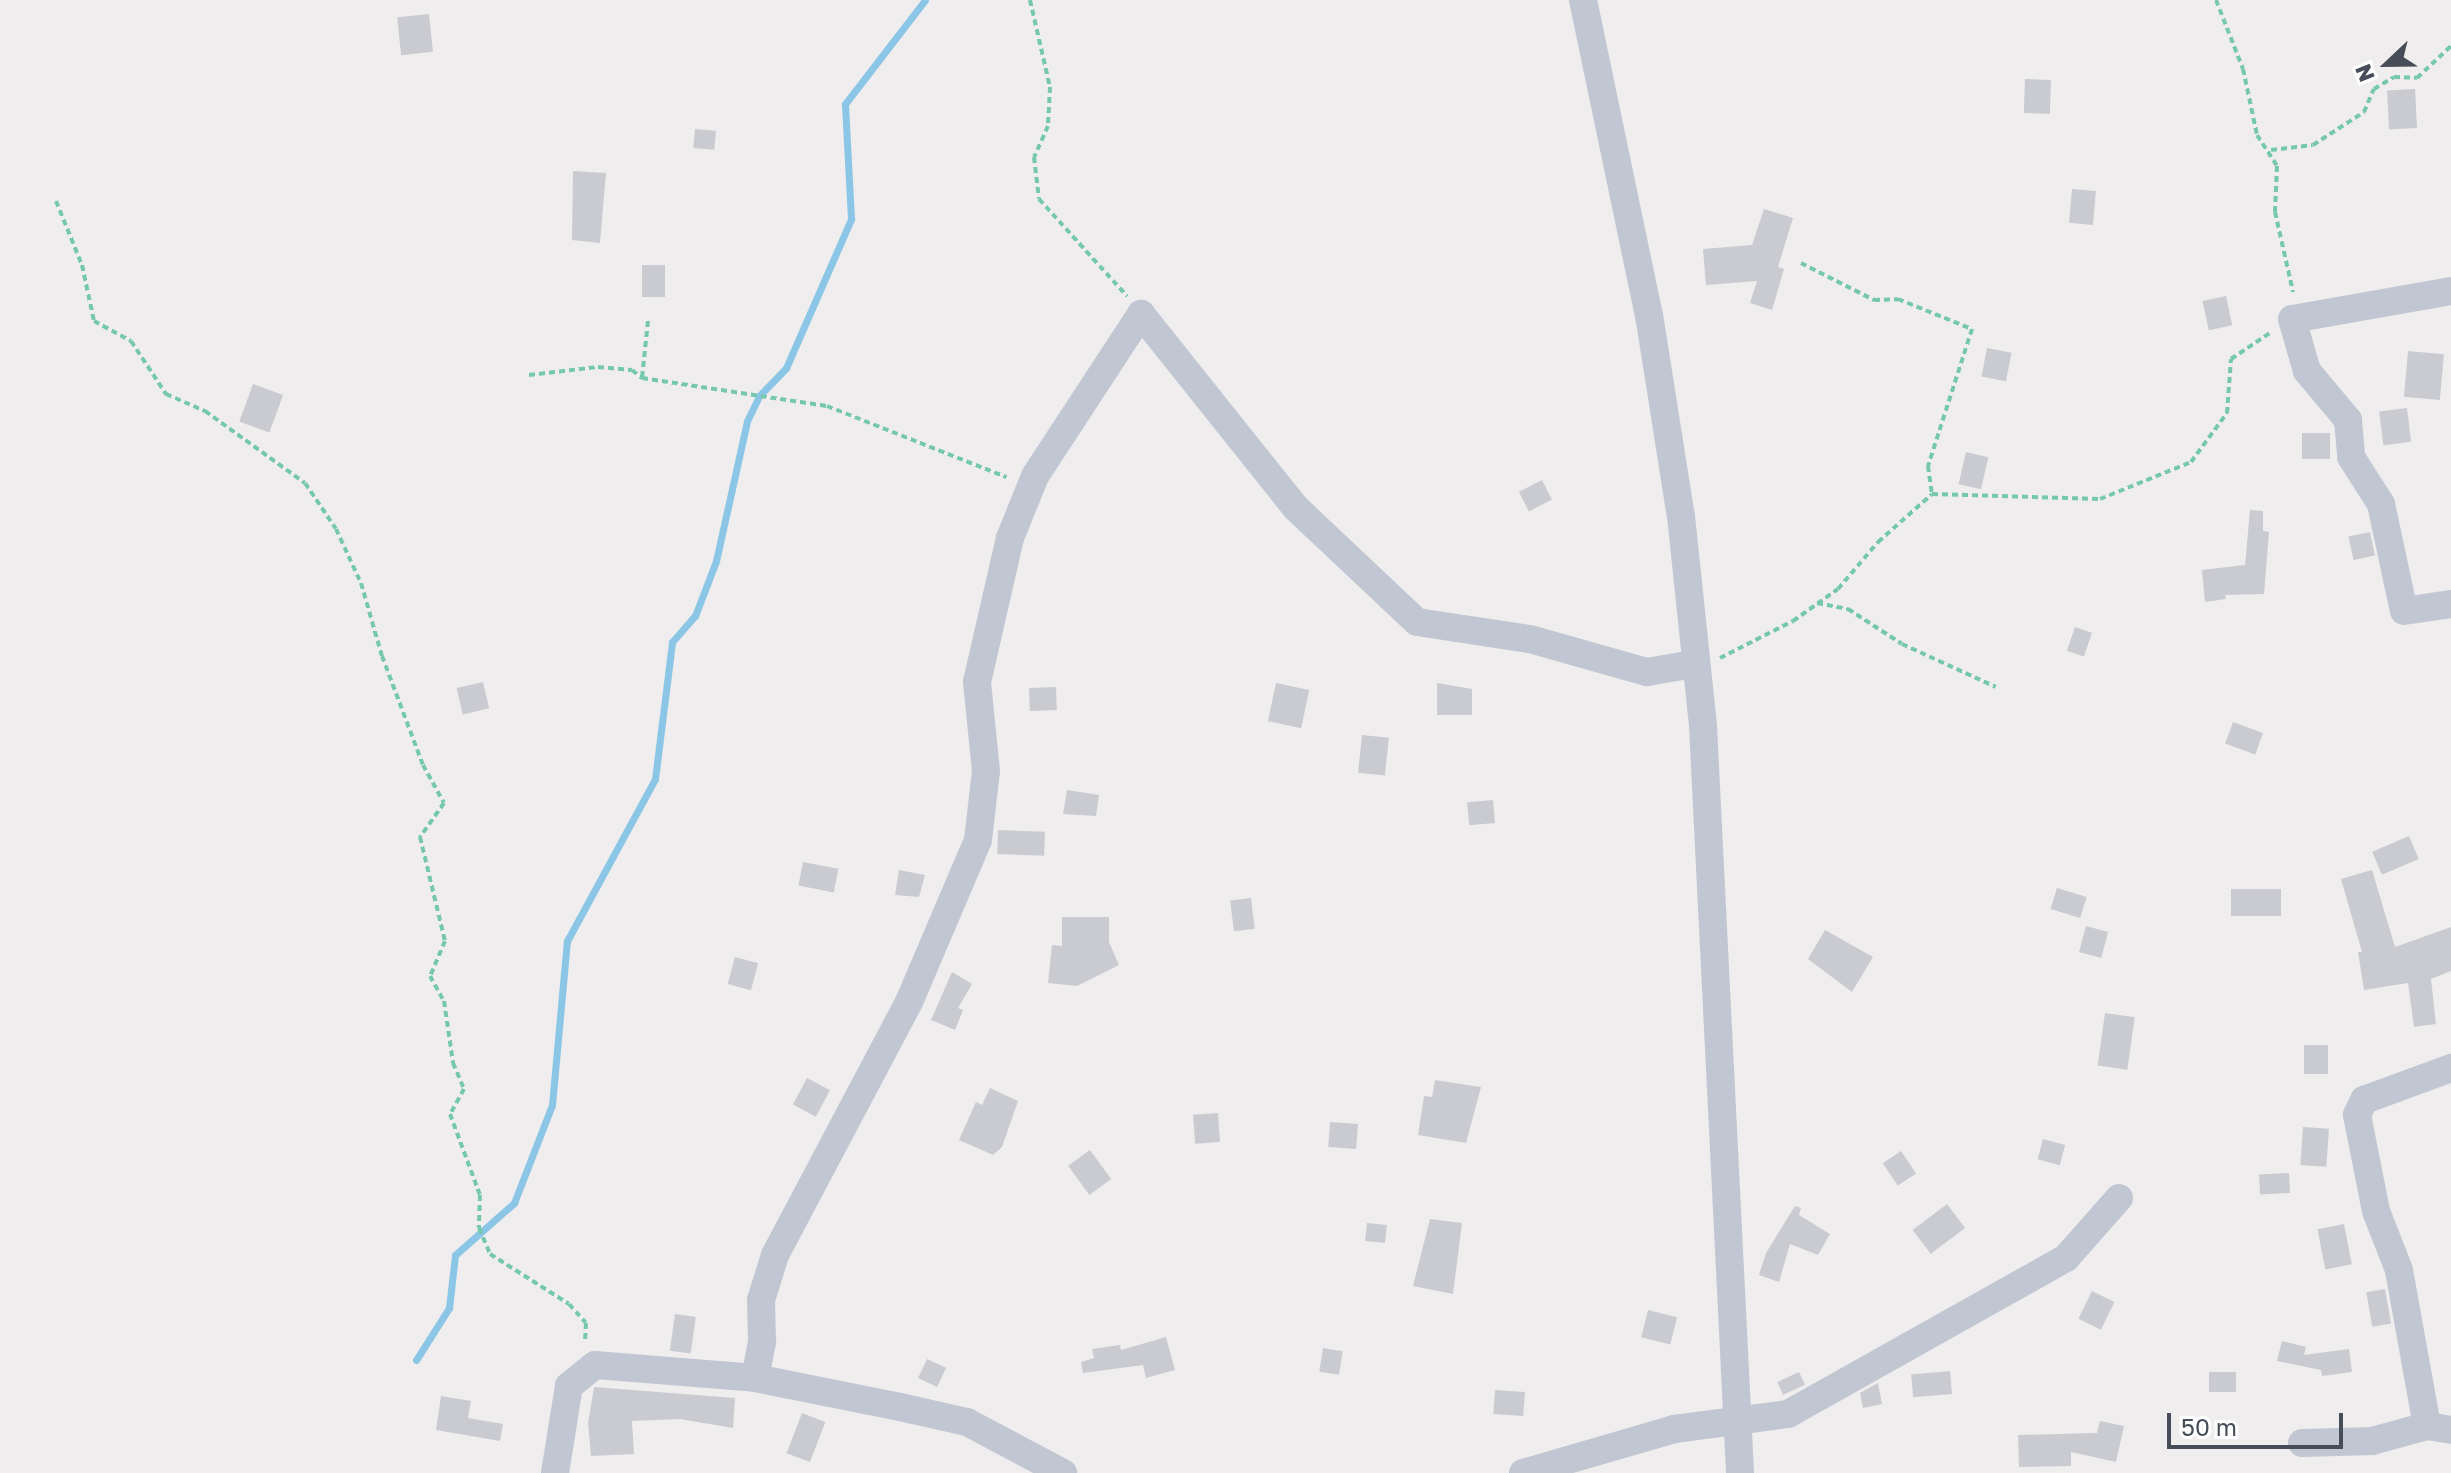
<!DOCTYPE html>
<style>
body{margin:0}
#map{position:relative;width:2451px;height:1473px;overflow:hidden;background:#efeded;font-family:"Golos Text",sans-serif}
div>[style]{position:absolute}
[style*='--x']{left:calc(var(--x)*1px);top:calc(var(--y)*1px);width:calc(var(--w)*1px);rotate:calc(var(--a)*1deg)}
.stream>*{height:7px;margin:-3.5px;padding:0 3.5px;transform-origin:3.5px;border-radius:3.5px;background:#8bc6e7}
.building>*{inset:0;background:#cacbd1;transform-origin:0 0}
.path>*{height:4px;margin-top:-2px;transform-origin:0;background:repeating-linear-gradient(90deg,#76c8ac 0 6px,transparent 0 10px)}
.minor>*{height:28px;margin:-14px;padding:0 14px;transform-origin:14px;border-radius:14px;background:#c1c7d2}
span{translate:-50% -50%;white-space:nowrap;text-align:center;line-height:1.15;-webkit-text-stroke:8px #fff;paint-order:stroke}
.north{position:absolute;left:2347px;top:24px;width:80px;height:80px;-webkit-text-stroke:6px #fff;paint-order:stroke;rotate:248deg;font-size:22px;font-weight:700;line-height:32px;text-align:center;color:#464d59}
.north::after{content:'';display:block;margin:auto;width:28px;height:36px;background:#464d59;clip-path:polygon(50% 0,100% 100%,50% 72%,0 100%)}
.scale{position:absolute;left:2167px;top:1413px;width:176px;height:36px;box-sizing:border-box;border:4px solid #464d59;border-top:0;padding-left:10px;font-size:24px;line-height:28px;white-space:nowrap;color:#464d59;-webkit-text-stroke:6px #fff;paint-order:stroke}
</style>
<div id="map">
<div class="stream">
<div style="--x:416;--y:1360;--w:62;--a:-57.6"></div>
<div style="--x:449;--y:1308;--w:53;--a:-83.5"></div>
<div style="--x:455;--y:1255;--w:79;--a:-41.4"></div>
<div style="--x:514;--y:1203;--w:105;--a:-68.8"></div>
<div style="--x:552;--y:1105;--w:165;--a:-84.8"></div>
<div style="--x:567;--y:941;--w:184;--a:-61.5"></div>
<div style="--x:655;--y:779;--w:138;--a:-82.9"></div>
<div style="--x:672;--y:642;--w:35;--a:-49"></div>
<div style="--x:695;--y:616;--w:59;--a:-69.1"></div>
<div style="--x:716;--y:561;--w:143;--a:-77.5"></div>
<div style="--x:747;--y:421;--w:28;--a:-64"></div>
<div style="--x:759;--y:396;--w:39;--a:-46"></div>
<div style="--x:786;--y:368;--w:163;--a:-66.4"></div>
<div style="--x:851;--y:219;--w:115;--a:-93"></div>
<div style="--x:845;--y:104;--w:131;--a:-52.4"></div>
</div>
<div class="building">
<div style="left:429px;top:14px;width:38px;height:32px;rotate:84deg"></div>
<div style="left:2025px;top:79px;width:26px;height:34px;rotate:2deg"></div>
<div style="left:2415px;top:89px;width:39px;height:28px;rotate:87deg"></div>
<div style="left:695px;top:129px;width:21px;height:19px;rotate:5deg"></div>
<div style="clip-path:polygon(573px 171px,606px 173px,600px 243px,572px 240px)"></div>
<div style="left:2072px;top:189px;width:24px;height:34px;rotate:5deg"></div>
<div style="clip-path:polygon(1764px 209px,1793px 218px,1778px 267px,1784px 269px,1772px 310px,1750px 303px,1757px 281px,1706px 285px,1703px 249px,1752px 245px)"></div>
<div style="left:642px;top:265px;width:23px;height:32px"></div>
<div style="left:2226px;top:296px;width:30px;height:24px;rotate:78deg"></div>
<div style="left:1987px;top:348px;width:25px;height:29px;rotate:11deg"></div>
<div style="left:2408px;top:351px;width:36px;height:46px;rotate:5deg"></div>
<div style="left:253px;top:384px;width:32px;height:40px;rotate:20deg"></div>
<div style="left:2407px;top:408px;width:34px;height:28px;rotate:83deg"></div>
<div style="left:2302px;top:433px;width:28px;height:26px"></div>
<div style="left:1966px;top:452px;width:23px;height:33px;rotate:13deg"></div>
<div style="left:1542px;top:480px;width:22px;height:26px;rotate:63deg"></div>
<div style="clip-path:polygon(2250px 510px,2263px 511px,2263px 531px,2269px 532px,2264px 594px,2225px 595px,2226px 599px,2205px 602px,2202px 570px,2245px 565px)"></div>
<div style="left:2370px;top:532px;width:24px;height:22px;rotate:78deg"></div>
<div style="left:2075px;top:627px;width:18px;height:25px;rotate:19deg"></div>
<div style="left:483px;top:682px;width:27px;height:27px;rotate:77deg"></div>
<div style="left:1276px;top:683px;width:34px;height:39px;rotate:12deg"></div>
<div style="clip-path:polygon(1437px 683px,1472px 689px,1472px 715px,1437px 715px)"></div>
<div style="left:1056px;top:687px;width:23px;height:27px;rotate:88deg"></div>
<div style="left:2233px;top:722px;width:32px;height:23px;rotate:20deg"></div>
<div style="left:1362px;top:735px;width:27px;height:38px;rotate:6deg"></div>
<div style="clip-path:polygon(1067px 790px,1099px 795px,1096px 816px,1063px 814px)"></div>
<div style="left:1493px;top:800px;width:23px;height:26px;rotate:85deg"></div>
<div style="left:998px;top:830px;width:47px;height:24px;rotate:2deg"></div>
<div style="left:2409px;top:836px;width:25px;height:40px;rotate:67deg"></div>
<div style="left:803px;top:862px;width:36px;height:24px;rotate:11deg"></div>
<div style="clip-path:polygon(899px 870px,925px 875px,919px 897px,895px 895px)"></div>
<div style="clip-path:polygon(2372px 870px,2395px 947px,2451px 927px,2451px 971px,2431px 979px,2436px 1024px,2414px 1027px,2408px 983px,2364px 990px,2358px 952px,2362px 952px,2341px 879px)"></div>
<div style="left:2057px;top:888px;width:31px;height:22px;rotate:17deg"></div>
<div style="left:2231px;top:889px;width:50px;height:27px"></div>
<div style="left:1251px;top:898px;width:31px;height:21px;rotate:83deg"></div>
<div style="clip-path:polygon(1062px 917px,1109px 917px,1109px 942px,1119px 965px,1077px 986px,1048px 983px,1052px 945px,1062px 946px)"></div>
<div style="left:2086px;top:926px;width:23px;height:27px;rotate:15deg"></div>
<div style="clip-path:polygon(1825px 930px,1873px 957px,1852px 992px,1808px 959px)"></div>
<div style="left:735px;top:957px;width:24px;height:28px;rotate:15deg"></div>
<div style="clip-path:polygon(952px 972px,972px 984px,958px 1008px,963px 1010px,955px 1030px,931px 1020px)"></div>
<div style="left:2105px;top:1013px;width:30px;height:53px;rotate:8deg"></div>
<div style="left:2304px;top:1045px;width:24px;height:29px"></div>
<div style="left:807px;top:1078px;width:26px;height:30px;rotate:28deg"></div>
<div style="clip-path:polygon(1435px 1080px,1481px 1087px,1466px 1143px,1418px 1135px,1424px 1096px,1432px 1097px)"></div>
<div style="clip-path:polygon(990px 1088px,1018px 1101px,1002px 1147px,993px 1155px,959px 1140px,976px 1102px,982px 1105px)"></div>
<div style="left:1218px;top:1113px;width:29px;height:25px;rotate:86deg"></div>
<div style="left:1330px;top:1122px;width:28px;height:25px;rotate:4deg"></div>
<div style="left:2303px;top:1127px;width:26px;height:38px;rotate:4deg"></div>
<div style="left:2043px;top:1139px;width:23px;height:21px;rotate:15deg"></div>
<div style="left:1090px;top:1150px;width:36px;height:27px;rotate:54deg"></div>
<div style="left:1901px;top:1151px;width:27px;height:22px;rotate:56deg"></div>
<div style="left:2289px;top:1173px;width:20px;height:30px;rotate:87deg"></div>
<div style="left:1947px;top:1204px;width:30px;height:43px;rotate:53deg"></div>
<div style="clip-path:polygon(1795px 1206px,1801px 1208px,1799px 1215px,1830px 1234px,1818px 1255px,1790px 1244px,1779px 1282px,1759px 1275px,1766px 1253px)"></div>
<div style="clip-path:polygon(1430px 1219px,1462px 1223px,1453px 1294px,1413px 1286px)"></div>
<div style="left:1367px;top:1223px;width:20px;height:18px;rotate:6deg"></div>
<div style="left:2344px;top:1224px;width:41px;height:27px;rotate:79deg"></div>
<div style="left:2385px;top:1289px;width:35px;height:19px;rotate:80deg"></div>
<div style="left:2092px;top:1291px;width:25px;height:31px;rotate:26deg"></div>
<div style="left:1648px;top:1310px;width:30px;height:28px;rotate:14deg"></div>
<div style="left:675px;top:1314px;width:21px;height:37px;rotate:8deg"></div>
<div style="clip-path:polygon(1166px 1337px,1175px 1370px,1146px 1378px,1143px 1365px,1083px 1373px,1081px 1362px,1094px 1358px,1092px 1349px,1120px 1345px,1121px 1350px)"></div>
<div style="clip-path:polygon(2282px 1341px,2306px 1347px,2304px 1355px,2349px 1349px,2352px 1372px,2322px 1376px,2321px 1370px,2277px 1361px)"></div>
<div style="left:1323px;top:1348px;width:20px;height:24px;rotate:9deg"></div>
<div style="left:927px;top:1359px;width:21px;height:21px;rotate:25deg"></div>
<div style="left:1950px;top:1371px;width:23px;height:39px;rotate:85deg"></div>
<div style="left:1799px;top:1372px;width:14px;height:24px;rotate:65deg"></div>
<div style="left:2209px;top:1372px;width:27px;height:20px"></div>
<div style="clip-path:polygon(1878px 1383px,1882px 1404px,1863px 1408px,1860px 1393px)"></div>
<div style="clip-path:polygon(594px 1387px,735px 1398px,733px 1428px,680px 1419px,632px 1421px,634px 1454px,591px 1456px,588px 1423px)"></div>
<div style="left:1495px;top:1390px;width:30px;height:24px;rotate:4deg"></div>
<div style="clip-path:polygon(441px 1396px,471px 1401px,468px 1418px,503px 1424px,500px 1441px,436px 1430px)"></div>
<div style="left:802px;top:1413px;width:25px;height:43px;rotate:21deg"></div>
<div style="clip-path:polygon(2100px 1421px,2124px 1426px,2116px 1462px,2071px 1452px,2071px 1466px,2019px 1467px,2018px 1435px,2097px 1433px)"></div>
</div>
<div class="path">
<div style="--x:1030;--y:0;--w:89;--a:77.1"></div>
<div style="--x:1050;--y:87;--w:39;--a:93"></div>
<div style="--x:1048;--y:126;--w:34;--a:114"></div>
<div style="--x:1034;--y:157;--w:42;--a:83.2"></div>
<div style="--x:1039;--y:199;--w:131;--a:47.8"></div>
<div style="--x:2216;--y:0;--w:74;--a:68.6"></div>
<div style="--x:2243;--y:69;--w:67;--a:78"></div>
<div style="--x:2257;--y:135;--w:37;--a:57"></div>
<div style="--x:2277;--y:166;--w:46;--a:92.5"></div>
<div style="--x:2275;--y:212;--w:82;--a:77.3"></div>
<div style="--x:2271;--y:150;--w:42;--a:-6.8"></div>
<div style="--x:2313;--y:145;--w:61;--a:-32.9"></div>
<div style="--x:2364;--y:112;--w:25;--a:-67"></div>
<div style="--x:2374;--y:89;--w:23;--a:-31"></div>
<div style="--x:2394;--y:77;--w:23;--a:2"></div>
<div style="--x:2417;--y:78;--w:47;--a:-43.3"></div>
<div style="--x:56;--y:201;--w:69;--a:67.9"></div>
<div style="--x:82;--y:265;--w:57;--a:77.9"></div>
<div style="--x:94;--y:321;--w:42;--a:28.4"></div>
<div style="--x:131;--y:341;--w:64;--a:56.6"></div>
<div style="--x:166;--y:394;--w:43;--a:23.6"></div>
<div style="--x:205;--y:411;--w:123;--a:35.8"></div>
<div style="--x:305;--y:483;--w:55;--a:56"></div>
<div style="--x:336;--y:529;--w:60;--a:65.2"></div>
<div style="--x:361;--y:583;--w:76;--a:74"></div>
<div style="--x:382;--y:656;--w:116;--a:69.4"></div>
<div style="--x:423;--y:765;--w:43;--a:61.1"></div>
<div style="--x:444;--y:803;--w:42;--a:125.2"></div>
<div style="--x:420;--y:837;--w:107;--a:76.5"></div>
<div style="--x:445;--y:941;--w:38;--a:113"></div>
<div style="--x:430;--y:976;--w:29;--a:61"></div>
<div style="--x:444;--y:1001;--w:63;--a:81.7"></div>
<div style="--x:453;--y:1063;--w:28;--a:67"></div>
<div style="--x:464;--y:1089;--w:29;--a:119"></div>
<div style="--x:450;--y:1114;--w:86;--a:69.7"></div>
<div style="--x:480;--y:1195;--w:33;--a:92"></div>
<div style="--x:479;--y:1228;--w:28;--a:67"></div>
<div style="--x:490;--y:1254;--w:93;--a:32.3"></div>
<div style="--x:569;--y:1304;--w:25;--a:48"></div>
<div style="--x:586;--y:1323;--w:19;--a:93"></div>
<div style="--x:1801;--y:263;--w:82;--a:26.9"></div>
<div style="--x:1874;--y:300;--w:24;--a:-2"></div>
<div style="--x:1898;--y:299;--w:80;--a:22.1"></div>
<div style="--x:1972;--y:329;--w:144;--a:107.8"></div>
<div style="--x:1928;--y:466;--w:28;--a:82"></div>
<div style="--x:648;--y:321;--w:57;--a:96"></div>
<div style="--x:642;--y:378;--w:187;--a:8.6"></div>
<div style="--x:827;--y:406;--w:193;--a:21.6"></div>
<div style="--x:529;--y:375;--w:69;--a:-6.6"></div>
<div style="--x:598;--y:367;--w:34;--a:5"></div>
<div style="--x:632;--y:370;--w:13;--a:39"></div>
<div style="--x:1817;--y:603;--w:32;--a:11"></div>
<div style="--x:1848;--y:609;--w:64;--a:32.9"></div>
<div style="--x:1902;--y:644;--w:103;--a:24.6"></div>
<div style="--x:1720;--y:658;--w:82;--a:-26.9"></div>
<div style="--x:1793;--y:621;--w:55;--a:-35.4"></div>
<div style="--x:1838;--y:589;--w:62;--a:-49.6"></div>
<div style="--x:1878;--y:542;--w:72;--a:-41.6"></div>
<div style="--x:1932;--y:494;--w:168;--a:1.7"></div>
<div style="--x:2100;--y:499;--w:98;--a:-22.1"></div>
<div style="--x:2191;--y:462;--w:61;--a:-53.7"></div>
<div style="--x:2227;--y:413;--w:54;--a:-85.8"></div>
<div style="--x:2231;--y:359;--w:47;--a:-33.7"></div>
</div>
<div class="minor">
<div style="--x:1583;--y:0;--w:322;--a:78.2"></div>
<div style="--x:1649;--y:315;--w:204;--a:81"></div>
<div style="--x:1681;--y:516;--w:211;--a:84"></div>
<div style="--x:1703;--y:726;--w:748;--a:87.16"></div>
<div style="--x:2451;--y:291;--w:161;--a:170"></div>
<div style="--x:2292;--y:319;--w:54;--a:73.9"></div>
<div style="--x:2307;--y:371;--w:64;--a:50.1"></div>
<div style="--x:2348;--y:420;--w:37;--a:85"></div>
<div style="--x:2351;--y:457;--w:56;--a:57.4"></div>
<div style="--x:2381;--y:504;--w:109;--a:77.9"></div>
<div style="--x:2404;--y:611;--w:48;--a:-8.5"></div>
<div style="--x:755;--y:1378;--w:38;--a:-79"></div>
<div style="--x:762;--y:1341;--w:41;--a:-91.4"></div>
<div style="--x:761;--y:1300;--w:47;--a:-72.7"></div>
<div style="--x:775;--y:1255;--w:286;--a:-62.1"></div>
<div style="--x:909;--y:1002;--w:176;--a:-66.9"></div>
<div style="--x:978;--y:840;--w:69;--a:-83.4"></div>
<div style="--x:986;--y:771;--w:89;--a:-95.8"></div>
<div style="--x:977;--y:682;--w:148;--a:-77.1"></div>
<div style="--x:1010;--y:538;--w:67;--a:-68"></div>
<div style="--x:1035;--y:476;--w:194;--a:-56.8"></div>
<div style="--x:1141;--y:314;--w:248;--a:51.4"></div>
<div style="--x:1296;--y:508;--w:166;--a:43.3"></div>
<div style="--x:1417;--y:622;--w:114;--a:8.6"></div>
<div style="--x:1530;--y:639;--w:122;--a:15.8"></div>
<div style="--x:1647;--y:672;--w:48;--a:-9.7"></div>
<div style="--x:2427;--y:1426;--w:158;--a:-100.2"></div>
<div style="--x:2399;--y:1270;--w:63;--a:-111.3"></div>
<div style="--x:2376;--y:1211;--w:98;--a:-101.2"></div>
<div style="--x:2357;--y:1115;--w:17;--a:-65"></div>
<div style="--x:2364;--y:1100;--w:93;--a:-20.2"></div>
<div style="--x:2302;--y:1443;--w:70;--a:-1.6"></div>
<div style="--x:2372;--y:1441;--w:57;--a:-15.3"></div>
<div style="--x:2427;--y:1426;--w:24;--a:9"></div>
<div style="--x:555;--y:1473;--w:88;--a:-80.9"></div>
<div style="--x:569;--y:1386;--w:33;--a:-39"></div>
<div style="--x:595;--y:1365;--w:161;--a:4.6"></div>
<div style="--x:755;--y:1378;--w:148;--a:11.3"></div>
<div style="--x:900;--y:1407;--w:69;--a:12.6"></div>
<div style="--x:967;--y:1422;--w:109;--a:28"></div>
<div style="--x:1523;--y:1473;--w:157;--a:-16.2"></div>
<div style="--x:1674;--y:1429;--w:115;--a:-7.5"></div>
<div style="--x:1788;--y:1414;--w:319;--a:-29.3"></div>
<div style="--x:2066;--y:1258;--w:80;--a:-48.5"></div>
</div>
<div class="north">N</div>
<div class="scale">50 m</div>
</div>
